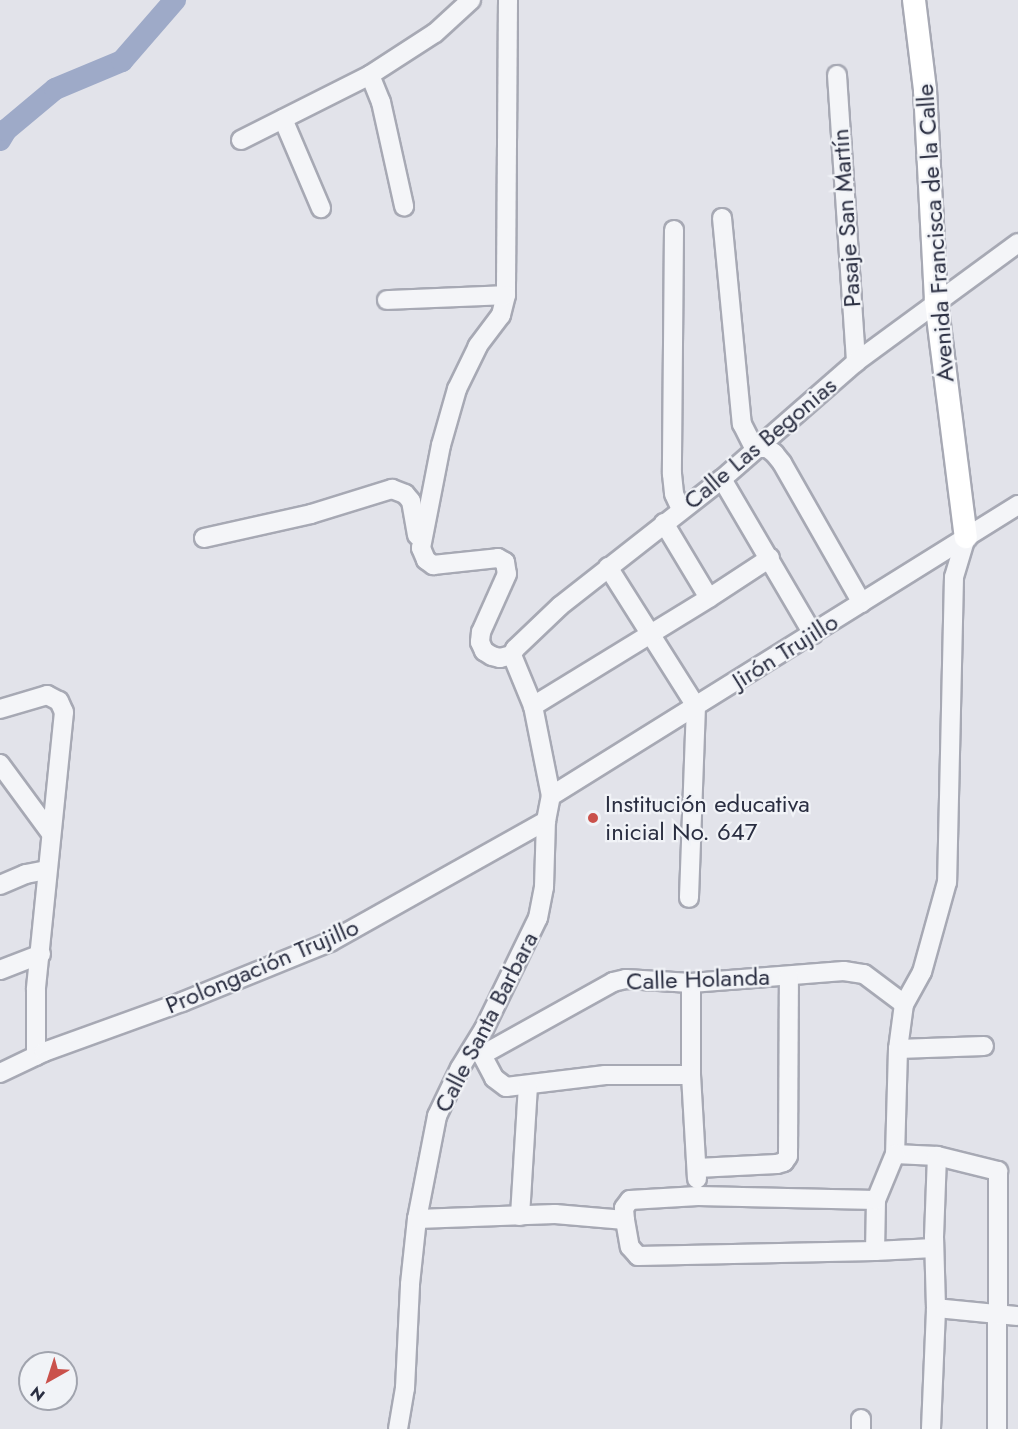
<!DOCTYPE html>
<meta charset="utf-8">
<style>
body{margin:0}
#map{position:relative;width:1018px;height:1429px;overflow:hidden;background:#e2e3ea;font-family:Jost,sans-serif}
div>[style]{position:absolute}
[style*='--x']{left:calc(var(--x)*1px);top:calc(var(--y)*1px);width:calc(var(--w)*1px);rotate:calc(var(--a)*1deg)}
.river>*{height:22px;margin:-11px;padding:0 11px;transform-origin:11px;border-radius:11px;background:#9eaac8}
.roads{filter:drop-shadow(2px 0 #a7a9b4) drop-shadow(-2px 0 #a7a9b4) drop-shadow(0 2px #a7a9b4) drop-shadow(0 -2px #a7a9b4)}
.minor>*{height:18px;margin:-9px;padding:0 9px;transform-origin:9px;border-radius:9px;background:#f4f5f8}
.major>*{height:22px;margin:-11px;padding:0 11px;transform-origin:11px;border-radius:11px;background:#fff}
.dots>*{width:16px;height:16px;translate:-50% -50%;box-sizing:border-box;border:3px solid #f1f3f7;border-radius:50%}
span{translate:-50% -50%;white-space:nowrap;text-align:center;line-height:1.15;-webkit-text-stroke:4.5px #f1f3f7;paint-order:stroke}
.street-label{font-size:24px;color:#2a2e41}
.poi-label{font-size:24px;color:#2a2e41}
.left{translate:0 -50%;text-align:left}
.north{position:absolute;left:18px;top:1351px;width:60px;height:60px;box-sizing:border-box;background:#f1f3f7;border:2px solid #a1a4ae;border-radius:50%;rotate:219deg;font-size:16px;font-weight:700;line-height:24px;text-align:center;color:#2a2e41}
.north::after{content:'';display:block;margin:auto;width:21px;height:27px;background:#ca514b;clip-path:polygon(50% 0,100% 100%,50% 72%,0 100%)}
</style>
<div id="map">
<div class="river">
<div style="--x:0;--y:140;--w:12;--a:-59"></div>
<div style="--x:6;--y:130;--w:64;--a:-39.9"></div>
<div style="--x:55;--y:89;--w:73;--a:-22.7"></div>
<div style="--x:122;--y:61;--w:81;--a:-49"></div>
</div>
<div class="roads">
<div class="minor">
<div style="--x:508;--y:0;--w:295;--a:90.4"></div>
<div style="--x:506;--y:295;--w:21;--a:104"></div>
<div style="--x:501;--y:315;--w:39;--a:127"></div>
<div style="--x:478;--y:346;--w:48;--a:116"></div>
<div style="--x:457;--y:389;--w:58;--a:105.9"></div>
<div style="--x:441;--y:445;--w:105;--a:101"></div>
<div style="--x:421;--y:548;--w:13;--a:67"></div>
<div style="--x:426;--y:560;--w:9;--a:36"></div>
<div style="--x:433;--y:565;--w:65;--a:-6.1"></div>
<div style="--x:498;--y:558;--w:8;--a:30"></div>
<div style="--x:505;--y:562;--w:12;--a:81"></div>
<div style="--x:507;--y:574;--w:64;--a:114.1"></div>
<div style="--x:481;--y:632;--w:10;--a:96"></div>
<div style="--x:480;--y:642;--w:10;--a:66"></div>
<div style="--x:484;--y:651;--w:9;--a:32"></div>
<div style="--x:492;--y:656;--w:8;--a:14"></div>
<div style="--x:500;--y:658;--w:12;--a:-14"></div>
<div style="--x:370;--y:75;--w:29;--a:68"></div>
<div style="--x:381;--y:102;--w:107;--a:77.5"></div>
<div style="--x:837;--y:75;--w:288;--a:86.2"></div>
<div style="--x:283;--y:119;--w:97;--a:66.9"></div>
<div style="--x:241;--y:140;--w:144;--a:-26.7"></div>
<div style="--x:370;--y:75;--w:77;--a:-32.9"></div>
<div style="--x:435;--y:33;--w:49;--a:-42.5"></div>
<div style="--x:722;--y:218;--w:207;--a:84.5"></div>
<div style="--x:742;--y:424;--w:27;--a:63"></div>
<div style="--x:754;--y:448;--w:13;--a:0"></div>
<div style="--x:767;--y:448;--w:9;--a:36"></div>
<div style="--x:774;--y:453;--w:13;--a:51"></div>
<div style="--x:782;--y:463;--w:161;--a:60.3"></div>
<div style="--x:674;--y:230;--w:244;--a:90.5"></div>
<div style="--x:672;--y:474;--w:20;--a:84"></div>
<div style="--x:674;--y:494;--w:17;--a:65"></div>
<div style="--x:387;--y:300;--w:119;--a:-2.4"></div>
<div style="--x:722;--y:479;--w:180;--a:59.6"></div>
<div style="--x:664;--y:523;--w:87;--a:59"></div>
<div style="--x:966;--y:537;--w:42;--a:106.7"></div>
<div style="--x:954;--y:577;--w:305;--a:91.3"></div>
<div style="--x:947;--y:882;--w:93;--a:105.5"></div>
<div style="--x:922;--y:972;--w:37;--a:119"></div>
<div style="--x:904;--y:1004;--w:45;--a:97.6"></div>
<div style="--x:898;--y:1049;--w:105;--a:91.6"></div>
<div style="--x:895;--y:1154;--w:42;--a:2.7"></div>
<div style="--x:937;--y:1156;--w:63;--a:13.8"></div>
<div style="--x:998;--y:1171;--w:258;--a:90.2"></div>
<div style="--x:204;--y:538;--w:110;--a:-12.6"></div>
<div style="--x:311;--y:514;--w:85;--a:-17.2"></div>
<div style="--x:392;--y:489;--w:14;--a:21"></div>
<div style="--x:405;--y:494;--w:9;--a:49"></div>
<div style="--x:411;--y:501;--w:35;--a:80"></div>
<div style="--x:608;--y:567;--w:165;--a:57.7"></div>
<div style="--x:696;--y:706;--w:192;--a:92.1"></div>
<div style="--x:512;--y:655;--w:7;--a:-63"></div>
<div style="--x:515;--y:649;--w:62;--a:-43.7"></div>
<div style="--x:560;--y:606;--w:206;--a:-38.1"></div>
<div style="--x:722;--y:479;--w:178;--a:-41.1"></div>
<div style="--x:856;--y:362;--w:201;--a:-36.3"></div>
<div style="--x:533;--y:706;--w:206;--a:-31.5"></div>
<div style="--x:709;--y:598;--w:73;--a:-33.3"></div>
<div style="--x:0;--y:709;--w:49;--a:-16.6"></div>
<div style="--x:47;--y:695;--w:13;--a:27"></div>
<div style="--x:59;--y:701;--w:12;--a:66"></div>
<div style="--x:64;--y:712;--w:279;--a:95.8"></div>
<div style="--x:36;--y:990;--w:66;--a:90"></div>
<div style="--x:0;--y:764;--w:84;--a:53.7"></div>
<div style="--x:551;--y:796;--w:550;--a:-31.93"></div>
<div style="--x:0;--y:885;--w:28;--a:-23"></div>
<div style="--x:26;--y:874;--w:21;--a:-11"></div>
<div style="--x:0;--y:970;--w:44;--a:-21.3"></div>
<div style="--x:691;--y:983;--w:92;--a:90"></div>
<div style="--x:691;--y:1075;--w:104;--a:86.7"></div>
<div style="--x:474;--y:1048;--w:11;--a:41"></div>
<div style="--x:482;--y:1055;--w:26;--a:62"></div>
<div style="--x:494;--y:1078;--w:15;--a:37"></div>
<div style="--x:506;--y:1087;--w:100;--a:-6.9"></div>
<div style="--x:605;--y:1075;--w:86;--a:0"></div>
<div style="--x:898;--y:1049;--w:86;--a:-2"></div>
<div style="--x:482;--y:1055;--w:150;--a:-29.1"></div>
<div style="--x:613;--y:982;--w:13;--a:-13"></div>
<div style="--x:626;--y:979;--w:65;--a:3.5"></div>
<div style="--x:691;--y:983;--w:153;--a:-4.5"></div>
<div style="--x:844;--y:971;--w:20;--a:9"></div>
<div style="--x:864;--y:974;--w:50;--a:36.9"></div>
<div style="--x:0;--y:1073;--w:49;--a:-25.5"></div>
<div style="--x:44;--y:1052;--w:147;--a:-19.9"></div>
<div style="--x:182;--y:1002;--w:160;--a:-22.1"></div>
<div style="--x:330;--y:942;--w:248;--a:-29.3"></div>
<div style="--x:697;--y:1168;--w:80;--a:-2.9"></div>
<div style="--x:777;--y:1164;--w:7;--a:-16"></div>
<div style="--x:784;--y:1162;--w:7;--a:-56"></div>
<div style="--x:788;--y:1156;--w:180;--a:-89.7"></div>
<div style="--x:876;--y:1200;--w:51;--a:91.1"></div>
<div style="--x:875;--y:1251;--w:59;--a:-2.9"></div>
<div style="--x:520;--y:1216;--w:131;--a:-86.5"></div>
<div style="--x:417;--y:1219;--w:138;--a:-2.1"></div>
<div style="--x:555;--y:1214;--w:70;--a:4.9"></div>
<div style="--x:625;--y:1220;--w:12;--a:-95"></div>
<div style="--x:624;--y:1208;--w:10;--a:-53"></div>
<div style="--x:630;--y:1200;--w:68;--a:-3.4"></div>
<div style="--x:698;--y:1196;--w:178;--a:1.3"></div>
<div style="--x:876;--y:1200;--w:50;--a:-67.6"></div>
<div style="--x:625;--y:1220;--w:27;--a:80"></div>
<div style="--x:630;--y:1247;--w:12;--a:48"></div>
<div style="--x:638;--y:1256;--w:237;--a:-1.2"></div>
<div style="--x:936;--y:1308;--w:82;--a:5.6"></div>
<div style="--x:398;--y:1429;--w:42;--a:-80.3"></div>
<div style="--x:405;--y:1388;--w:104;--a:-87.2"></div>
<div style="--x:410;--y:1284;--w:65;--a:-83.9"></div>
<div style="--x:417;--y:1219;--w:105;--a:-79"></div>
<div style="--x:437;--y:1116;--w:53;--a:-64.4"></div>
<div style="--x:460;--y:1068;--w:46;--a:-58.4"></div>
<div style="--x:484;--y:1029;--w:123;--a:-64.1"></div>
<div style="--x:538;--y:918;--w:32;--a:-79"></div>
<div style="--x:544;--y:887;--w:66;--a:-88.3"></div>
<div style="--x:546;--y:821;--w:25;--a:-79"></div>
<div style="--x:551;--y:796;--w:92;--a:-101.3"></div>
<div style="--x:533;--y:706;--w:55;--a:-112.4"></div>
<div style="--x:861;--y:1429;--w:10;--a:-90"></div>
<div style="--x:931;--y:1429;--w:121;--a:-87.6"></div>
<div style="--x:936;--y:1308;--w:71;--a:-91.6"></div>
<div style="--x:934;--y:1237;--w:81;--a:-87.9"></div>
</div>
<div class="major">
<div style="--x:914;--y:0;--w:91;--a:83"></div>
<div style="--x:925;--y:90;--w:211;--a:87"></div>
<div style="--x:936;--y:301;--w:238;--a:82.8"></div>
</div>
</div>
<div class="dots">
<div style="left:593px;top:818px;background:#ca514b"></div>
</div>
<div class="street-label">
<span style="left:846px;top:218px;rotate:-94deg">Pasaje San Martín</span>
<span style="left:935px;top:233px;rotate:-94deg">Avenida Francisca de la Calle</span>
<span style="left:760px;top:443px;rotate:-40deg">Calle Las Begonias</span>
<span style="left:785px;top:651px;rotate:-32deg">Jirón Trujillo</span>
<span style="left:262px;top:966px;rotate:-23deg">Prolongación Trujillo</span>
<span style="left:698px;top:979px;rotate:-2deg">Calle Holanda</span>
<span style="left:486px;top:1022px;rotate:-63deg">Calle Santa Barbara</span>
</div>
<div class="poi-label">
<span class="left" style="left:605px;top:818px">Institución educativa<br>inicial No. 647</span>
</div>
<div class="north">N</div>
</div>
